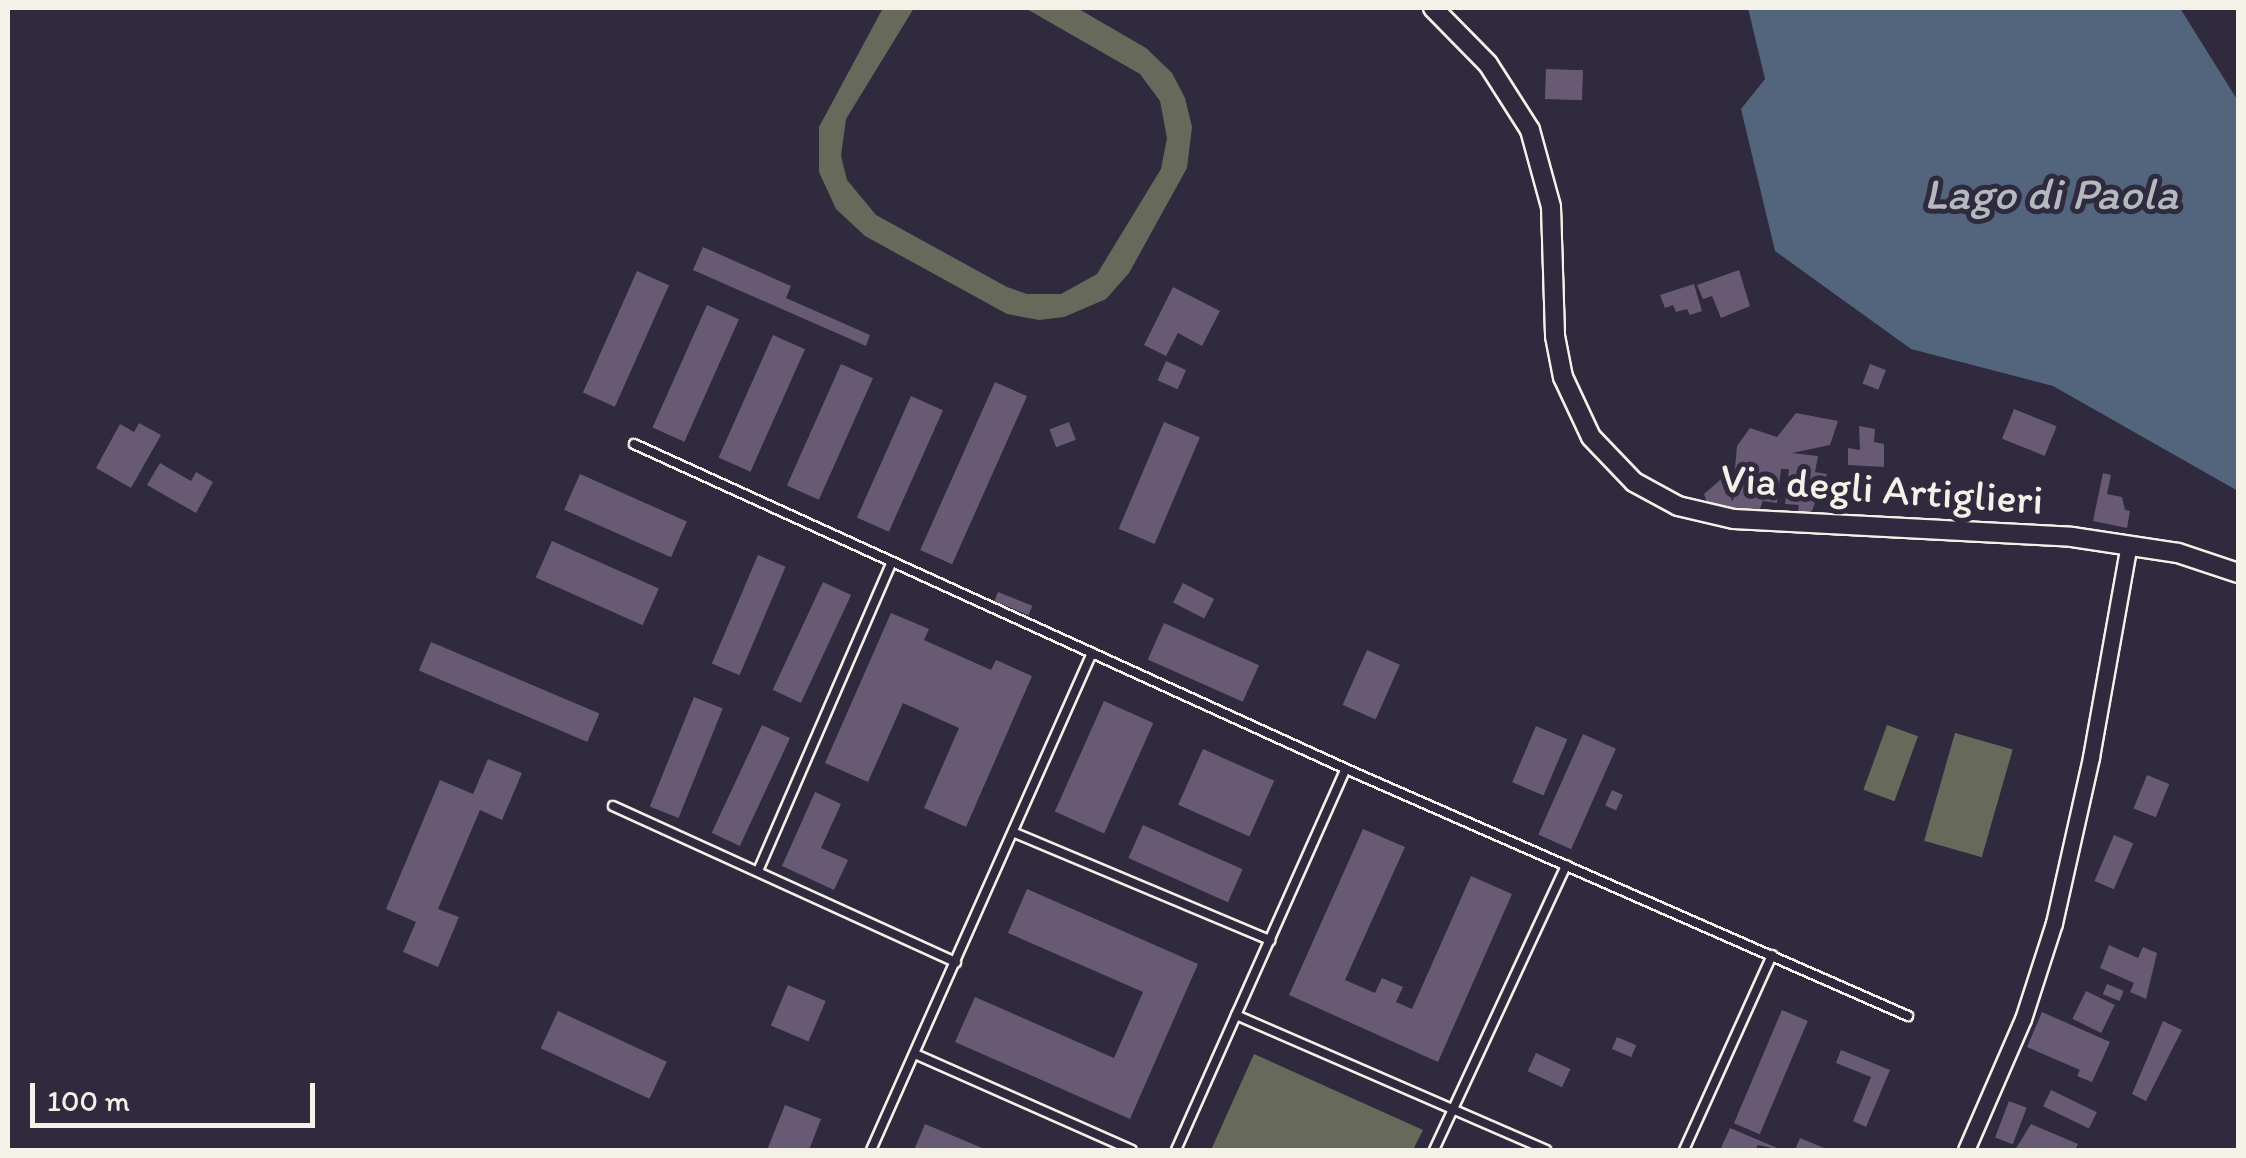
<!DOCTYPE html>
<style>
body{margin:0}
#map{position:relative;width:2246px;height:1158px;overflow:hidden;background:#2f2a3d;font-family:Itim,sans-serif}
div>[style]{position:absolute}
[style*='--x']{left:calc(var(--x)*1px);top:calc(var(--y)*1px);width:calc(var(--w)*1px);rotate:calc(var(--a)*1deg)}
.green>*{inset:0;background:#676a5b;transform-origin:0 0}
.water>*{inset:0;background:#52657d}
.building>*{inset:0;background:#685974;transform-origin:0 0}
.roads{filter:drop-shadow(2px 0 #f4f1e8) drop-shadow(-2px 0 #f4f1e8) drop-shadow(0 2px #f4f1e8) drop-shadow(0 -2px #f4f1e8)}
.service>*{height:8px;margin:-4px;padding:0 4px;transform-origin:4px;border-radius:4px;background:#2f2a3d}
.minor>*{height:15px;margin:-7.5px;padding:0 7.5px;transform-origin:7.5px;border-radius:7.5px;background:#2f2a3d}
.tertiary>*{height:18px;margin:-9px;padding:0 9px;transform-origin:9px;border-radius:9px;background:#2f2a3d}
span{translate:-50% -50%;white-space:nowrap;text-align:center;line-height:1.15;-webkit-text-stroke:10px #2f2a3d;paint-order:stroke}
.street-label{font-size:42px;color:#f4f1e8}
.water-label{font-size:45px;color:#b3b9bd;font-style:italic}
.frame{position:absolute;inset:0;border:10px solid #f4f1e8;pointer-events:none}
.scale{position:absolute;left:30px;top:1083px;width:285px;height:45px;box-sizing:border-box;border:5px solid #f4f1e8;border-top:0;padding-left:12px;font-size:30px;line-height:35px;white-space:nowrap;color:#f4f1e8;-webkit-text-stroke:8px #2f2a3d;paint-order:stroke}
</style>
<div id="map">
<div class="green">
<div style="clip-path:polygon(883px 8px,914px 8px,846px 119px,841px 156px,847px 180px,876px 215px,1007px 287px,1027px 294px,1061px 294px,1097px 274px,1161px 169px,1167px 138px,1160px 101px,1140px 74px,1025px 8px,1077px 8px,1146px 48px,1172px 73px,1185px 98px,1192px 127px,1187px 168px,1129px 273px,1106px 299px,1064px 317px,1039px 320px,1007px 314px,865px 236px,836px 209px,819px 172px,819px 127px)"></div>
<div style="left:1887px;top:725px;width:33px;height:69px;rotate:20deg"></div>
<div style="left:1955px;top:733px;width:60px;height:112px;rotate:16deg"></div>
<div style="clip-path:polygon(1254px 1054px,1423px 1130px,1413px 1150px,1211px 1150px)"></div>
</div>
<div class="water">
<div style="clip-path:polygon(1748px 8px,2180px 8px,2238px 101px,2238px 491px,2053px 386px,1911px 349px,1775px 251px,1741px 109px,1765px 79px)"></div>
</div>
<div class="building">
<div style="left:1546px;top:69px;width:37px;height:30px;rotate:2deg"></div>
<div style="clip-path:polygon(703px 247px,791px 286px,786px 298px,870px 335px,866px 346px,693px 270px)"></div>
<div style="clip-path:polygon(1739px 270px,1750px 306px,1721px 318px,1712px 296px,1703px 299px,1697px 285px)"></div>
<div style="left:637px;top:271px;width:35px;height:133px;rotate:24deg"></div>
<div style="clip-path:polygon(1694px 284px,1702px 311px,1690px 315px,1687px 309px,1676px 312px,1673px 305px,1665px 308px,1660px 295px)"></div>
<div style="clip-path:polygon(1173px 287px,1220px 311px,1202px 346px,1178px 333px,1166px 356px,1144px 345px)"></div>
<div style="left:707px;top:305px;width:35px;height:134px;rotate:24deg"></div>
<div style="left:773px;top:335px;width:35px;height:134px;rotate:24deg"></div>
<div style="left:1166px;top:361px;width:22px;height:21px;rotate:24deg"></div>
<div style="left:841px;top:364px;width:35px;height:133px;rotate:24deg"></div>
<div style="left:1870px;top:364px;width:17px;height:21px;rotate:21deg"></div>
<div style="left:995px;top:382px;width:35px;height:184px;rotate:24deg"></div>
<div style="left:911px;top:396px;width:35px;height:133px;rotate:24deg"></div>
<div style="left:2014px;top:409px;width:46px;height:32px;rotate:22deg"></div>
<div style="clip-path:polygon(1796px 413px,1838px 421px,1830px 445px,1792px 453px,1818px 456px,1815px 472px,1827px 474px,1811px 513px,1798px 511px,1799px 505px,1785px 504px,1789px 469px,1781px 469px,1777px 503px,1763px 501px,1759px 511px,1708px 506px,1704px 494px,1728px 473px,1734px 478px,1737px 446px,1750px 428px,1777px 437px)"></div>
<div style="left:1069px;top:422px;width:19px;height:21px;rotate:69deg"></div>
<div style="left:1164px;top:422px;width:39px;height:116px;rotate:23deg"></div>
<div style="clip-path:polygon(139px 423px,161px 435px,131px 488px,96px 468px,120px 424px,134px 432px)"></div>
<div style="clip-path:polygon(1859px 426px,1875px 429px,1874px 442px,1884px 444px,1884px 467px,1848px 465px,1848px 448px,1860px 450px)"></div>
<div style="clip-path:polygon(160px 463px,191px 481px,196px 472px,213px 482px,196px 513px,147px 485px)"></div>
<div style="clip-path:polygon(2103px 473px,2111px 475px,2107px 494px,2122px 497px,2125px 510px,2130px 511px,2127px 528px,2093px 521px)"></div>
<div style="left:580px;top:474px;width:117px;height:39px;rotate:24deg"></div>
<div style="left:552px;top:541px;width:117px;height:40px;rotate:24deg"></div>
<div style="left:758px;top:555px;width:30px;height:118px;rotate:23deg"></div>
<div style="left:823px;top:582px;width:31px;height:119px;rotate:25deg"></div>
<div style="left:1183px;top:583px;width:35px;height:22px;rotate:27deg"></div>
<div style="left:998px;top:592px;width:37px;height:10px;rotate:22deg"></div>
<div style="clip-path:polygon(891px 613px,929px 629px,924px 640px,991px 670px,996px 660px,1032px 676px,966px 827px,924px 808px,959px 728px,903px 703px,868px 782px,825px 763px)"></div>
<div style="left:1164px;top:623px;width:104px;height:40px;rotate:24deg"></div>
<div style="left:431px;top:642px;width:183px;height:31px;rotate:23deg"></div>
<div style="left:1367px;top:650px;width:36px;height:60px;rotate:24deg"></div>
<div style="left:694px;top:697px;width:31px;height:118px;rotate:22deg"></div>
<div style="left:1104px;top:701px;width:54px;height:121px;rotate:24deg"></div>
<div style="left:762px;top:725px;width:31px;height:119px;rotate:25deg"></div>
<div style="left:1536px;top:726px;width:34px;height:61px;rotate:23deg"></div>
<div style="left:1583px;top:734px;width:36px;height:110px;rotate:24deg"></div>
<div style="left:1203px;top:749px;width:78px;height:61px;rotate:24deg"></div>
<div style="clip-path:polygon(488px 759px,522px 773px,502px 820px,480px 810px,438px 909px,459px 917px,438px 967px,403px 952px,416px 922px,386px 909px,440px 780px,473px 794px)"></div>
<div style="left:2147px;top:775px;width:24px;height:36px;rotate:22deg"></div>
<div style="left:1612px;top:790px;width:12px;height:17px;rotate:24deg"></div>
<div style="clip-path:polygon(815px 792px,841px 804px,821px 848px,848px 860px,834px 890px,782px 866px)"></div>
<div style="left:1143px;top:825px;width:109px;height:36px;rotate:24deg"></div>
<div style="clip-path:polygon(1363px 829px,1405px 847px,1345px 980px,1375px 993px,1382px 978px,1403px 987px,1396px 1002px,1412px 1009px,1471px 876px,1512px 894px,1438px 1062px,1289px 995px)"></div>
<div style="left:2114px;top:835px;width:21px;height:50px;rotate:23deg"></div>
<div style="clip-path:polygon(1027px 889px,1198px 964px,1130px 1119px,955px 1042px,975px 997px,1114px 1058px,1143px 992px,1008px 933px)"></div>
<div style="clip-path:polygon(2109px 945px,2138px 958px,2143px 947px,2157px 953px,2146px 999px,2130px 992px,2134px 983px,2100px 968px)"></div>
<div style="left:2107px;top:984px;width:18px;height:11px;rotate:22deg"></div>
<div style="left:788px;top:985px;width:41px;height:44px;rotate:23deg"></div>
<div style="left:2086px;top:991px;width:32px;height:31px;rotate:26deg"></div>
<div style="left:1782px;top:1010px;width:28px;height:123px;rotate:23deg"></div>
<div style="left:558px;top:1011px;width:120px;height:41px;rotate:25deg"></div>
<div style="clip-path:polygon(2042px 1012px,2110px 1042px,2092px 1082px,2077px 1076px,2080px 1070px,2027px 1047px)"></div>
<div style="clip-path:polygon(2163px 1021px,2182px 1030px,2146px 1101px,2132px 1094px)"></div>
<div style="left:1617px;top:1037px;width:21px;height:13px;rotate:23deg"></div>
<div style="clip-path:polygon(1841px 1050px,1890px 1070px,1866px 1127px,1853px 1121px,1871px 1077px,1836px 1063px)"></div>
<div style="left:1536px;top:1053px;width:38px;height:20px;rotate:25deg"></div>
<div style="left:2051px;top:1090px;width:51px;height:18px;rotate:26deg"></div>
<div style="left:2009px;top:1101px;width:19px;height:39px;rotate:21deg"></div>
<div style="clip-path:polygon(785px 1105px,821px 1119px,809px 1150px,767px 1150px)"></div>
<div style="clip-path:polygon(925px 1124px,987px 1150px,914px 1150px)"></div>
<div style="clip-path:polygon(2031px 1124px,2078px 1144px,2075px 1150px,2015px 1150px)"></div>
<div style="clip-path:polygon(1730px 1128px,1782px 1150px,1758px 1145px,1755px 1150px,1720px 1150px)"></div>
<div style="clip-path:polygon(1800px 1138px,1829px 1150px,1795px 1150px)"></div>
</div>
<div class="roads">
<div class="service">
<div style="--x:634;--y:444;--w:783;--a:24.53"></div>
<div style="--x:1346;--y:769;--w:614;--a:23.73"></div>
<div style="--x:613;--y:806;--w:377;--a:24.5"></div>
<div style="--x:1015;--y:833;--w:277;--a:22.8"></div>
<div style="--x:758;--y:871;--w:337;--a:-66.6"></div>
<div style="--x:1236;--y:1015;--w:338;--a:23.5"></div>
<div style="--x:915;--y:1054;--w:237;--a:23.9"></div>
<div style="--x:871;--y:1150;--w:544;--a:-66.03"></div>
<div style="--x:1176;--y:1150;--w:417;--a:-66"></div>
<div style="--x:1434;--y:1150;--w:314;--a:-65.1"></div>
<div style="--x:1684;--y:1150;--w:214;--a:-65.7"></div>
</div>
<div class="minor">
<div style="--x:1966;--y:1150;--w:143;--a:-66.5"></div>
<div style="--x:2023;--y:1019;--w:101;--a:-72.1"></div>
<div style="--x:2054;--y:923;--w:170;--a:-77.4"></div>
<div style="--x:2091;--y:757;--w:216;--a:-79.9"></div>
</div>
<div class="tertiary">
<div style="--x:1433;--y:8;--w:78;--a:45.5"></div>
<div style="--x:1488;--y:64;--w:78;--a:57.5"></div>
<div style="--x:1530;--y:130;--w:80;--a:74.7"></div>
<div style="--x:1551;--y:207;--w:129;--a:88.2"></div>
<div style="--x:1555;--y:336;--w:42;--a:79"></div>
<div style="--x:1563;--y:377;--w:66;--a:65"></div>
<div style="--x:1591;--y:437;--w:62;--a:46.3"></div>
<div style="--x:1634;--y:482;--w:50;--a:28.6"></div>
<div style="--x:1678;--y:506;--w:57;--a:13.1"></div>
<div style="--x:1734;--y:519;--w:338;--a:3"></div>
<div style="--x:2072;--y:537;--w:107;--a:8.6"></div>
<div style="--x:2178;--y:553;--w:63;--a:18.4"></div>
</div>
</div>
<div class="street-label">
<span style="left:1882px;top:489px;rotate:4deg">Via degli Artiglieri</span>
</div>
<div class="water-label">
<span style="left:2051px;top:194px">Lago di Paola</span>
</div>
<div class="frame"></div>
<div class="scale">100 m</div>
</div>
